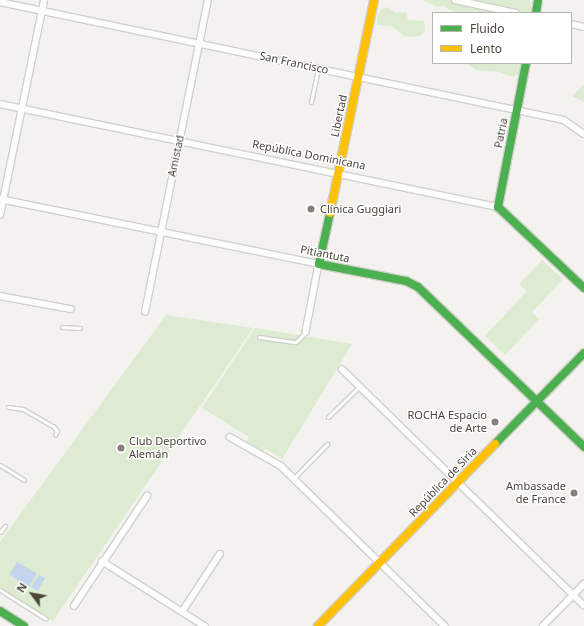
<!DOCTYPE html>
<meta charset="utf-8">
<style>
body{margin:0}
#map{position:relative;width:584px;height:626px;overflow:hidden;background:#f3f2ee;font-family:"Noto Sans",sans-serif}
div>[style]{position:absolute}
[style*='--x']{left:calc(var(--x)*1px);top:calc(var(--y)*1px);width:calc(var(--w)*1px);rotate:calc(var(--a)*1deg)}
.green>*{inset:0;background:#dcebd1}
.water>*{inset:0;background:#c3d5ec;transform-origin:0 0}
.roads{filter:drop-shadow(1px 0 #d1d0cb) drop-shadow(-1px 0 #d1d0cb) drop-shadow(0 1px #d1d0cb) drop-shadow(0 -1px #d1d0cb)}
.lane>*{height:3px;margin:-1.5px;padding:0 1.5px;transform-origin:1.5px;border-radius:1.5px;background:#fdfdfc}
.street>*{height:5.5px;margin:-2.75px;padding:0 2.75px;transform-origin:2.75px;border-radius:2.75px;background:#fdfdfc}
.fast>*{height:8px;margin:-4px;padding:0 4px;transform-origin:4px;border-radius:4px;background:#4caf50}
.slow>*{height:8px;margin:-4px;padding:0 4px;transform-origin:4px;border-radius:4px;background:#ffc107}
.dots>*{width:11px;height:11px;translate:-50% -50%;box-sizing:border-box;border:2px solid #fff;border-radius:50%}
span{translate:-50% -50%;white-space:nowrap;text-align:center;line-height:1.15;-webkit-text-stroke:3px #fff;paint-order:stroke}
.street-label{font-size:11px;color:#49453a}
.poi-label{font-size:11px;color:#49453a}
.left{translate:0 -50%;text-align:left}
.right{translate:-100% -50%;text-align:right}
.legend{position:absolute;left:432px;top:12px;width:140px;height:52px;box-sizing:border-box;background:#fff;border:1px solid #b6b5b0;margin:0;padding:5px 7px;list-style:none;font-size:12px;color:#49453a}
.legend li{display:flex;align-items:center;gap:8px;height:20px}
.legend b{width:20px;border:1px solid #b6b5b0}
.north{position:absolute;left:12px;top:574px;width:40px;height:40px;-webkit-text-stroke:3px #fff;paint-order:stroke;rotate:302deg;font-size:11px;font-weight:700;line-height:16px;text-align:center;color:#49453a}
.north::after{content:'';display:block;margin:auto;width:14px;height:18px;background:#49453a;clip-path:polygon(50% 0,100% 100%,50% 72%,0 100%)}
</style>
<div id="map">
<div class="green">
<div style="clip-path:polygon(422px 0,530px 0,532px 12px,456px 13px,442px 5px,438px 7px)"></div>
<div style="clip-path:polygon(387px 7px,396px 13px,406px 12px,408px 20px,424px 21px,425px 31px,420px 36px,405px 37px,392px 26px,377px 25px,377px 17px,382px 9px)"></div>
<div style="clip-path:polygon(466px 63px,524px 63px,521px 74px,511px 77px,500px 72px,477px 70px)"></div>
<div style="clip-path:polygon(584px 84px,584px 102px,572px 96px)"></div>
<div style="clip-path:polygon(542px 260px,563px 279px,532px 312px,539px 319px,505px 355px,485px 336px,527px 291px,519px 284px)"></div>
<div style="clip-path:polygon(166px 315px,253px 328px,53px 621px,0 591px,0 542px)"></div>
<div style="clip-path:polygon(255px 328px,352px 344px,282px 459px,265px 448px,263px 452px,246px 443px,249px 437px,202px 408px)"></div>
</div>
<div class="water">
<div style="left:17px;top:562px;width:23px;height:15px;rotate:31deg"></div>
<div style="clip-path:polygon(39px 575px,45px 578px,38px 591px,31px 587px)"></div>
</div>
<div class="roads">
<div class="lane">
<div style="--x:311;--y:102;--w:35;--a:-78"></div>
<div style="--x:62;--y:327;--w:18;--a:3"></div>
<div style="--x:259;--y:337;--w:37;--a:8"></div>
<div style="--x:296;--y:342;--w:14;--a:-45"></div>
<div style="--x:8;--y:407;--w:15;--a:8"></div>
<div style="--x:23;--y:409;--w:34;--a:30"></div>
<div style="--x:53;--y:426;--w:6;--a:51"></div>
<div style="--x:57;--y:431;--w:4;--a:117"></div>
<div style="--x:328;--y:417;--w:45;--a:-44.1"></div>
<div style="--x:0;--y:465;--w:28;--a:32"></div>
<div style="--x:293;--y:479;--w:49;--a:-45.8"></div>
<div style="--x:0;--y:532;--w:8;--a:-50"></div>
<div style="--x:0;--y:590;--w:54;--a:32.2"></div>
</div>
<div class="street">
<div style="--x:455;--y:0;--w:62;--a:12"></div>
<div style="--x:0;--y:2;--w:576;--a:11.82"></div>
<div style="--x:564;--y:120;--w:24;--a:35"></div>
<div style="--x:571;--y:24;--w:13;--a:13"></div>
<div style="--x:0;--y:104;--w:509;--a:11.69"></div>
<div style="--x:0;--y:199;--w:326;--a:11.5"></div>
<div style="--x:319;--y:264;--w:69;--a:100.8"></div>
<div style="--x:0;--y:215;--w:219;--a:-78.4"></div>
<div style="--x:0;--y:296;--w:72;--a:10.4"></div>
<div style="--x:145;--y:312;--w:318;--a:-78.6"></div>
<div style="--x:342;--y:369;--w:338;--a:44.3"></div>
<div style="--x:230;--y:437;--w:59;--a:29.6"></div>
<div style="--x:281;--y:466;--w:229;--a:44.3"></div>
<div style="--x:102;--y:561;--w:122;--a:32.3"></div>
<div style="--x:74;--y:606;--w:132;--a:-56.4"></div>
<div style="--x:182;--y:612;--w:69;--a:-56.8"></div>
<div style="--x:543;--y:626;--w:59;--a:-45.7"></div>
</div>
<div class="fast">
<div style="--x:536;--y:13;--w:13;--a:-81"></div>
<div style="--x:526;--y:63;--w:147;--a:101"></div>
<div style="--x:498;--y:207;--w:118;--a:43.3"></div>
<div style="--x:330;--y:213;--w:52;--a:102.2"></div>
<div style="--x:319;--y:264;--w:89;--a:11.1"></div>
<div style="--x:406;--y:281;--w:13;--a:27"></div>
<div style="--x:418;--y:287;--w:231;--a:43.9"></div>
<div style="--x:495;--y:444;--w:127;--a:-45.6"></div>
<div style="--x:0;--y:611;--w:28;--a:32"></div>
</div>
<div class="slow">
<div style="--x:330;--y:213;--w:217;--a:-78.3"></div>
<div style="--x:318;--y:626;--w:254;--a:-45.8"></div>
</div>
</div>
<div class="dots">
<div style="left:311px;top:209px;background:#848279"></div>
<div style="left:495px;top:422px;background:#848279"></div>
<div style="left:121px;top:448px;background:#848279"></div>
<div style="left:574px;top:493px;background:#848279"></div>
</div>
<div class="street-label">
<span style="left:294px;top:63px;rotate:12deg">San Francisco</span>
<span style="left:339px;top:116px;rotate:-78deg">Libertad</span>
<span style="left:501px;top:133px;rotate:-79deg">Patria</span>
<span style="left:309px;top:155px;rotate:11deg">República Dominicana</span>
<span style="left:176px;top:156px;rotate:-78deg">Amistad</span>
<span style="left:325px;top:254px;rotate:11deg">Pitiantuta</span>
<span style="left:443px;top:482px;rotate:-46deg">República de Siria</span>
</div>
<div class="poi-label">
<span class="left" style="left:320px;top:209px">Clínica Guggiari</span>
<span class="right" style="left:487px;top:422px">ROCHA Espacio<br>de Arte</span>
<span class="left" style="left:129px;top:448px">Club Deportivo<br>Alemán</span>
<span class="right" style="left:566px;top:493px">Ambassade<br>de France</span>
</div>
<ul class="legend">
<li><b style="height:5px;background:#4caf50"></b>Fluido</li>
<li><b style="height:5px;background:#ffc107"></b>Lento</li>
</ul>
<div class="north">N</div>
</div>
